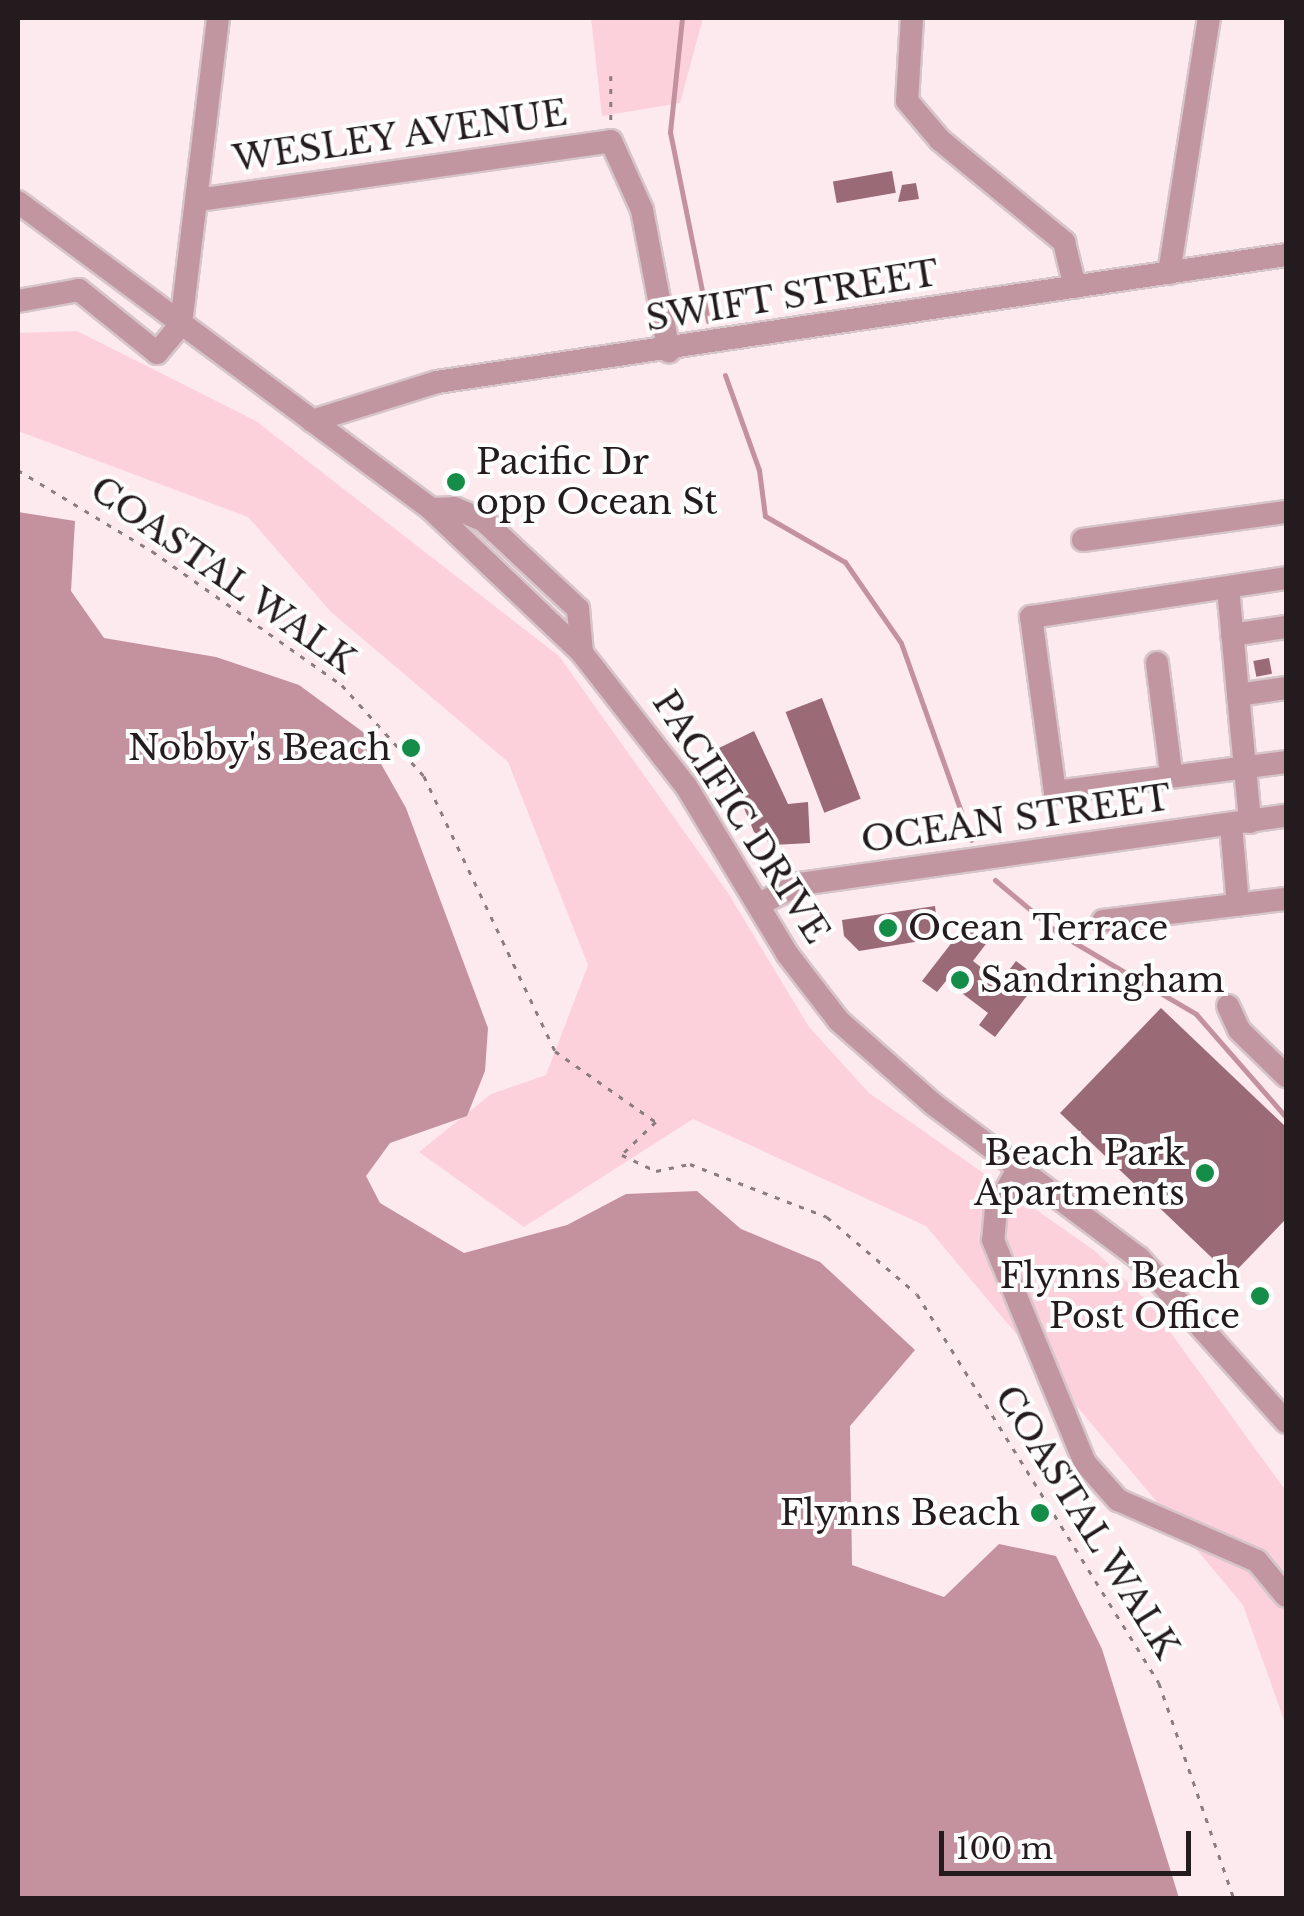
<!DOCTYPE html>
<style>
body{margin:0}
#map{position:relative;width:1304px;height:1916px;overflow:hidden;background:#fdeaef;font-family:"Libre Baskerville",serif}
div>[style]{position:absolute}
[style*='--x']{left:calc(var(--x)*1px);top:calc(var(--y)*1px);width:calc(var(--w)*1px);rotate:calc(var(--a)*1deg)}
.green>*{inset:0;background:#fdd1dc}
.water>*{inset:0;background:#c4929f}
.stream>*{height:5px;margin:-2.5px;padding:0 2.5px;transform-origin:2.5px;border-radius:2.5px;background:#c4929f}
.building>*{inset:0;background:#9a6a77;transform-origin:0 0}
.path>*{height:2.5px;margin-top:-1.25px;transform-origin:0;background:repeating-linear-gradient(90deg,#8a7d80 0 5px,transparent 0 13px)}
.roads{filter:drop-shadow(2px 0 #d6c5c9) drop-shadow(-2px 0 #d6c5c9) drop-shadow(0 2px #d6c5c9) drop-shadow(0 -2px #d6c5c9)}
.minor>*{height:22px;margin:-11px;padding:0 11px;transform-origin:11px;border-radius:11px;background:#c296a1}
.dots>*{width:28px;height:28px;translate:-50% -50%;box-sizing:border-box;border:5px solid #fdfdfd;border-radius:50%}
span{translate:-50% -50%;white-space:nowrap;text-align:center;line-height:1.15;-webkit-text-stroke:8px #fdfdfd;paint-order:stroke}
.street-label{font-size:35px;color:#231b1d}
.poi-label{font-size:35px;color:#231b1d}
.left{translate:0 -50%;text-align:left}
.right{translate:-100% -50%;text-align:right}
.frame{position:absolute;inset:0;border:20px solid #231b1d;pointer-events:none}
.scale{position:absolute;left:939px;top:1831px;width:252px;height:45px;box-sizing:border-box;border:5px solid #231b1d;border-top:0;padding-left:12px;font-size:30px;line-height:35px;white-space:nowrap;color:#231b1d;-webkit-text-stroke:8px #fdfdfd;paint-order:stroke}
</style>
<div id="map">
<div class="green">
<div style="clip-path:polygon(591px 18px,703px 18px,680px 103px,602px 116px)"></div>
<div style="clip-path:polygon(77px 331px,256px 421px,559px 656px,728px 893px,809px 1027px,869px 1093px,1095px 1251px,1149px 1303px,1286px 1491px,1286px 1726px,1243px 1605px,926px 1226px,693px 1119px,524px 1227px,419px 1152px,491px 1094px,546px 1075px,588px 965px,508px 762px,331px 612px,248px 517px,18px 431px,18px 333px)"></div>
</div>
<div class="water">
<div style="clip-path:polygon(18px 512px,75px 521px,71px 591px,104px 638px,216px 657px,299px 685px,363px 732px,406px 808px,488px 1028px,485px 1071px,467px 1116px,390px 1143px,366px 1176px,380px 1203px,464px 1253px,567px 1225px,626px 1194px,697px 1191px,741px 1229px,820px 1262px,915px 1350px,850px 1426px,852px 1565px,944px 1597px,999px 1544px,1056px 1556px,1102px 1649px,1179px 1898px,18px 1898px)"></div>
</div>
<div class="stream">
<div style="--x:682;--y:18;--w:115;--a:96"></div>
<div style="--x:670;--y:132;--w:193;--a:78.6"></div>
<div style="--x:725;--y:375;--w:101;--a:70.3"></div>
<div style="--x:759;--y:470;--w:46;--a:82.6"></div>
<div style="--x:765;--y:516;--w:92;--a:29.9"></div>
<div style="--x:845;--y:562;--w:98;--a:55.3"></div>
<div style="--x:901;--y:643;--w:209;--a:70.4"></div>
<div style="--x:995;--y:880;--w:82;--a:40.1"></div>
<div style="--x:1058;--y:933;--w:160;--a:30.4"></div>
<div style="--x:1196;--y:1014;--w:137;--a:48.9"></div>
</div>
<div class="building">
<div style="left:892px;top:171px;width:22px;height:60px;rotate:80deg"></div>
<div style="clip-path:polygon(916px 183px,919px 199px,898px 202px,902px 185px)"></div>
<div style="left:1269px;top:658px;width:16px;height:16px;rotate:79deg"></div>
<div style="left:822px;top:698px;width:108px;height:39px;rotate:69deg"></div>
<div style="clip-path:polygon(754px 731px,788px 804px,808px 802px,810px 843px,773px 845px,754px 832px,719px 748px)"></div>
<div style="clip-path:polygon(935px 906px,937px 923px,927px 940px,859px 951px,844px 936px,842px 920px)"></div>
<div style="clip-path:polygon(967px 923px,989px 940px,973px 961px,1000px 982px,1016px 961px,1040px 979px,995px 1037px,979px 1025px,988px 1013px,946px 981px,937px 992px,922px 981px)"></div>
<div style="clip-path:polygon(1161px 1008px,1286px 1127px,1286px 1219px,1231px 1276px,1060px 1113px)"></div>
</div>
<div class="path">
<div style="--x:611;--y:76;--w:44;--a:90"></div>
<div style="--x:18;--y:470;--w:157;--a:31.2"></div>
<div style="--x:152;--y:551;--w:232;--a:35.2"></div>
<div style="--x:342;--y:685;--w:122;--a:48"></div>
<div style="--x:424;--y:776;--w:305;--a:64.5"></div>
<div style="--x:555;--y:1051;--w:123;--a:35.1"></div>
<div style="--x:656;--y:1122;--w:47;--a:135.9"></div>
<div style="--x:622;--y:1155;--w:38;--a:25"></div>
<div style="--x:656;--y:1171;--w:35;--a:-12"></div>
<div style="--x:690;--y:1164;--w:147;--a:21.1"></div>
<div style="--x:827;--y:1217;--w:118;--a:40.5"></div>
<div style="--x:917;--y:1294;--w:458;--a:58.1"></div>
<div style="--x:1159;--y:1683;--w:228;--a:70.8"></div>
</div>
<div class="roads">
<div class="minor">
<div style="--x:912;--y:18;--w:83;--a:93.4"></div>
<div style="--x:907;--y:101;--w:51;--a:49.8"></div>
<div style="--x:940;--y:140;--w:161;--a:39.4"></div>
<div style="--x:1064;--y:242;--w:46;--a:76.3"></div>
<div style="--x:198;--y:200;--w:417;--a:-8.1"></div>
<div style="--x:611;--y:141;--w:76;--a:65.8"></div>
<div style="--x:642;--y:210;--w:144;--a:79.2"></div>
<div style="--x:18;--y:202;--w:515;--a:36.62"></div>
<div style="--x:431;--y:509;--w:209;--a:43.6"></div>
<div style="--x:582;--y:653;--w:169;--a:52"></div>
<div style="--x:686;--y:786;--w:197;--a:58.9"></div>
<div style="--x:788;--y:955;--w:83;--a:52.3"></div>
<div style="--x:839;--y:1021;--w:125;--a:41.4"></div>
<div style="--x:933;--y:1104;--w:257;--a:36.8"></div>
<div style="--x:1139;--y:1258;--w:220;--a:48.1"></div>
<div style="--x:1169;--y:273;--w:258;--a:-81.1"></div>
<div style="--x:18;--y:301;--w:62;--a:-10.2"></div>
<div style="--x:79;--y:290;--w:100;--a:38.9"></div>
<div style="--x:157;--y:353;--w:38;--a:-50"></div>
<div style="--x:181;--y:324;--w:308;--a:-83.1"></div>
<div style="--x:312;--y:421;--w:131;--a:-17.3"></div>
<div style="--x:437;--y:382;--w:858;--a:-8.51"></div>
<div style="--x:431;--y:509;--w:23;--a:-2"></div>
<div style="--x:454;--y:508;--w:33;--a:23"></div>
<div style="--x:484;--y:521;--w:129;--a:43.1"></div>
<div style="--x:578;--y:609;--w:44;--a:84.8"></div>
<div style="--x:1083;--y:540;--w:205;--a:-7.9"></div>
<div style="--x:1286;--y:578;--w:258;--a:171.3"></div>
<div style="--x:1031;--y:617;--w:177;--a:82.2"></div>
<div style="--x:1055;--y:792;--w:233;--a:-7.4"></div>
<div style="--x:1228;--y:588;--w:235;--a:84.6"></div>
<div style="--x:1232;--y:635;--w:55;--a:-8.4"></div>
<div style="--x:1157;--y:663;--w:111;--a:82.7"></div>
<div style="--x:1238;--y:695;--w:49;--a:-8.3"></div>
<div style="--x:1231;--y:825;--w:80;--a:85"></div>
<div style="--x:759;--y:904;--w:46;--a:-26"></div>
<div style="--x:800;--y:884;--w:491;--a:-8"></div>
<div style="--x:1103;--y:921;--w:184;--a:-6.9"></div>
<div style="--x:1228;--y:1006;--w:26;--a:65"></div>
<div style="--x:1239;--y:1030;--w:66;--a:44.4"></div>
<div style="--x:1020;--y:1166;--w:48;--a:119.7"></div>
<div style="--x:996;--y:1208;--w:32;--a:95"></div>
<div style="--x:993;--y:1240;--w:241;--a:67.6"></div>
<div style="--x:1085;--y:1463;--w:50;--a:48.3"></div>
<div style="--x:1118;--y:1500;--w:152;--a:23.7"></div>
<div style="--x:1257;--y:1561;--w:45;--a:50.4"></div>
</div>
</div>
<div class="dots">
<div style="left:456px;top:482px;background:#158d48"></div>
<div style="left:411px;top:748px;background:#158d48"></div>
<div style="left:888px;top:928px;background:#158d48"></div>
<div style="left:960px;top:980px;background:#158d48"></div>
<div style="left:1205px;top:1173px;background:#158d48"></div>
<div style="left:1260px;top:1296px;background:#158d48"></div>
<div style="left:1040px;top:1513px;background:#158d48"></div>
</div>
<div class="street-label">
<span style="left:400px;top:136px;rotate:-8deg">WESLEY AVENUE</span>
<span style="left:792px;top:296px;rotate:-9deg">SWIFT STREET</span>
<span style="left:223px;top:575px;rotate:35deg">COASTAL WALK</span>
<span style="left:741px;top:817px;rotate:57deg">PACIFIC DRIVE</span>
<span style="left:1016px;top:819px;rotate:-8deg">OCEAN STREET</span>
<span style="left:1087px;top:1522px;rotate:58deg">COASTAL WALK</span>
</div>
<div class="poi-label">
<span class="left" style="left:476px;top:482px">Pacific Dr<br>opp Ocean St</span>
<span class="right" style="left:391px;top:748px">Nobby's Beach</span>
<span class="left" style="left:908px;top:928px">Ocean Terrace</span>
<span class="left" style="left:980px;top:980px">Sandringham</span>
<span class="right" style="left:1185px;top:1173px">Beach Park<br>Apartments</span>
<span class="right" style="left:1240px;top:1296px">Flynns Beach<br>Post Office</span>
<span class="right" style="left:1020px;top:1513px">Flynns Beach</span>
</div>
<div class="frame"></div>
<div class="scale">100 m</div>
</div>
